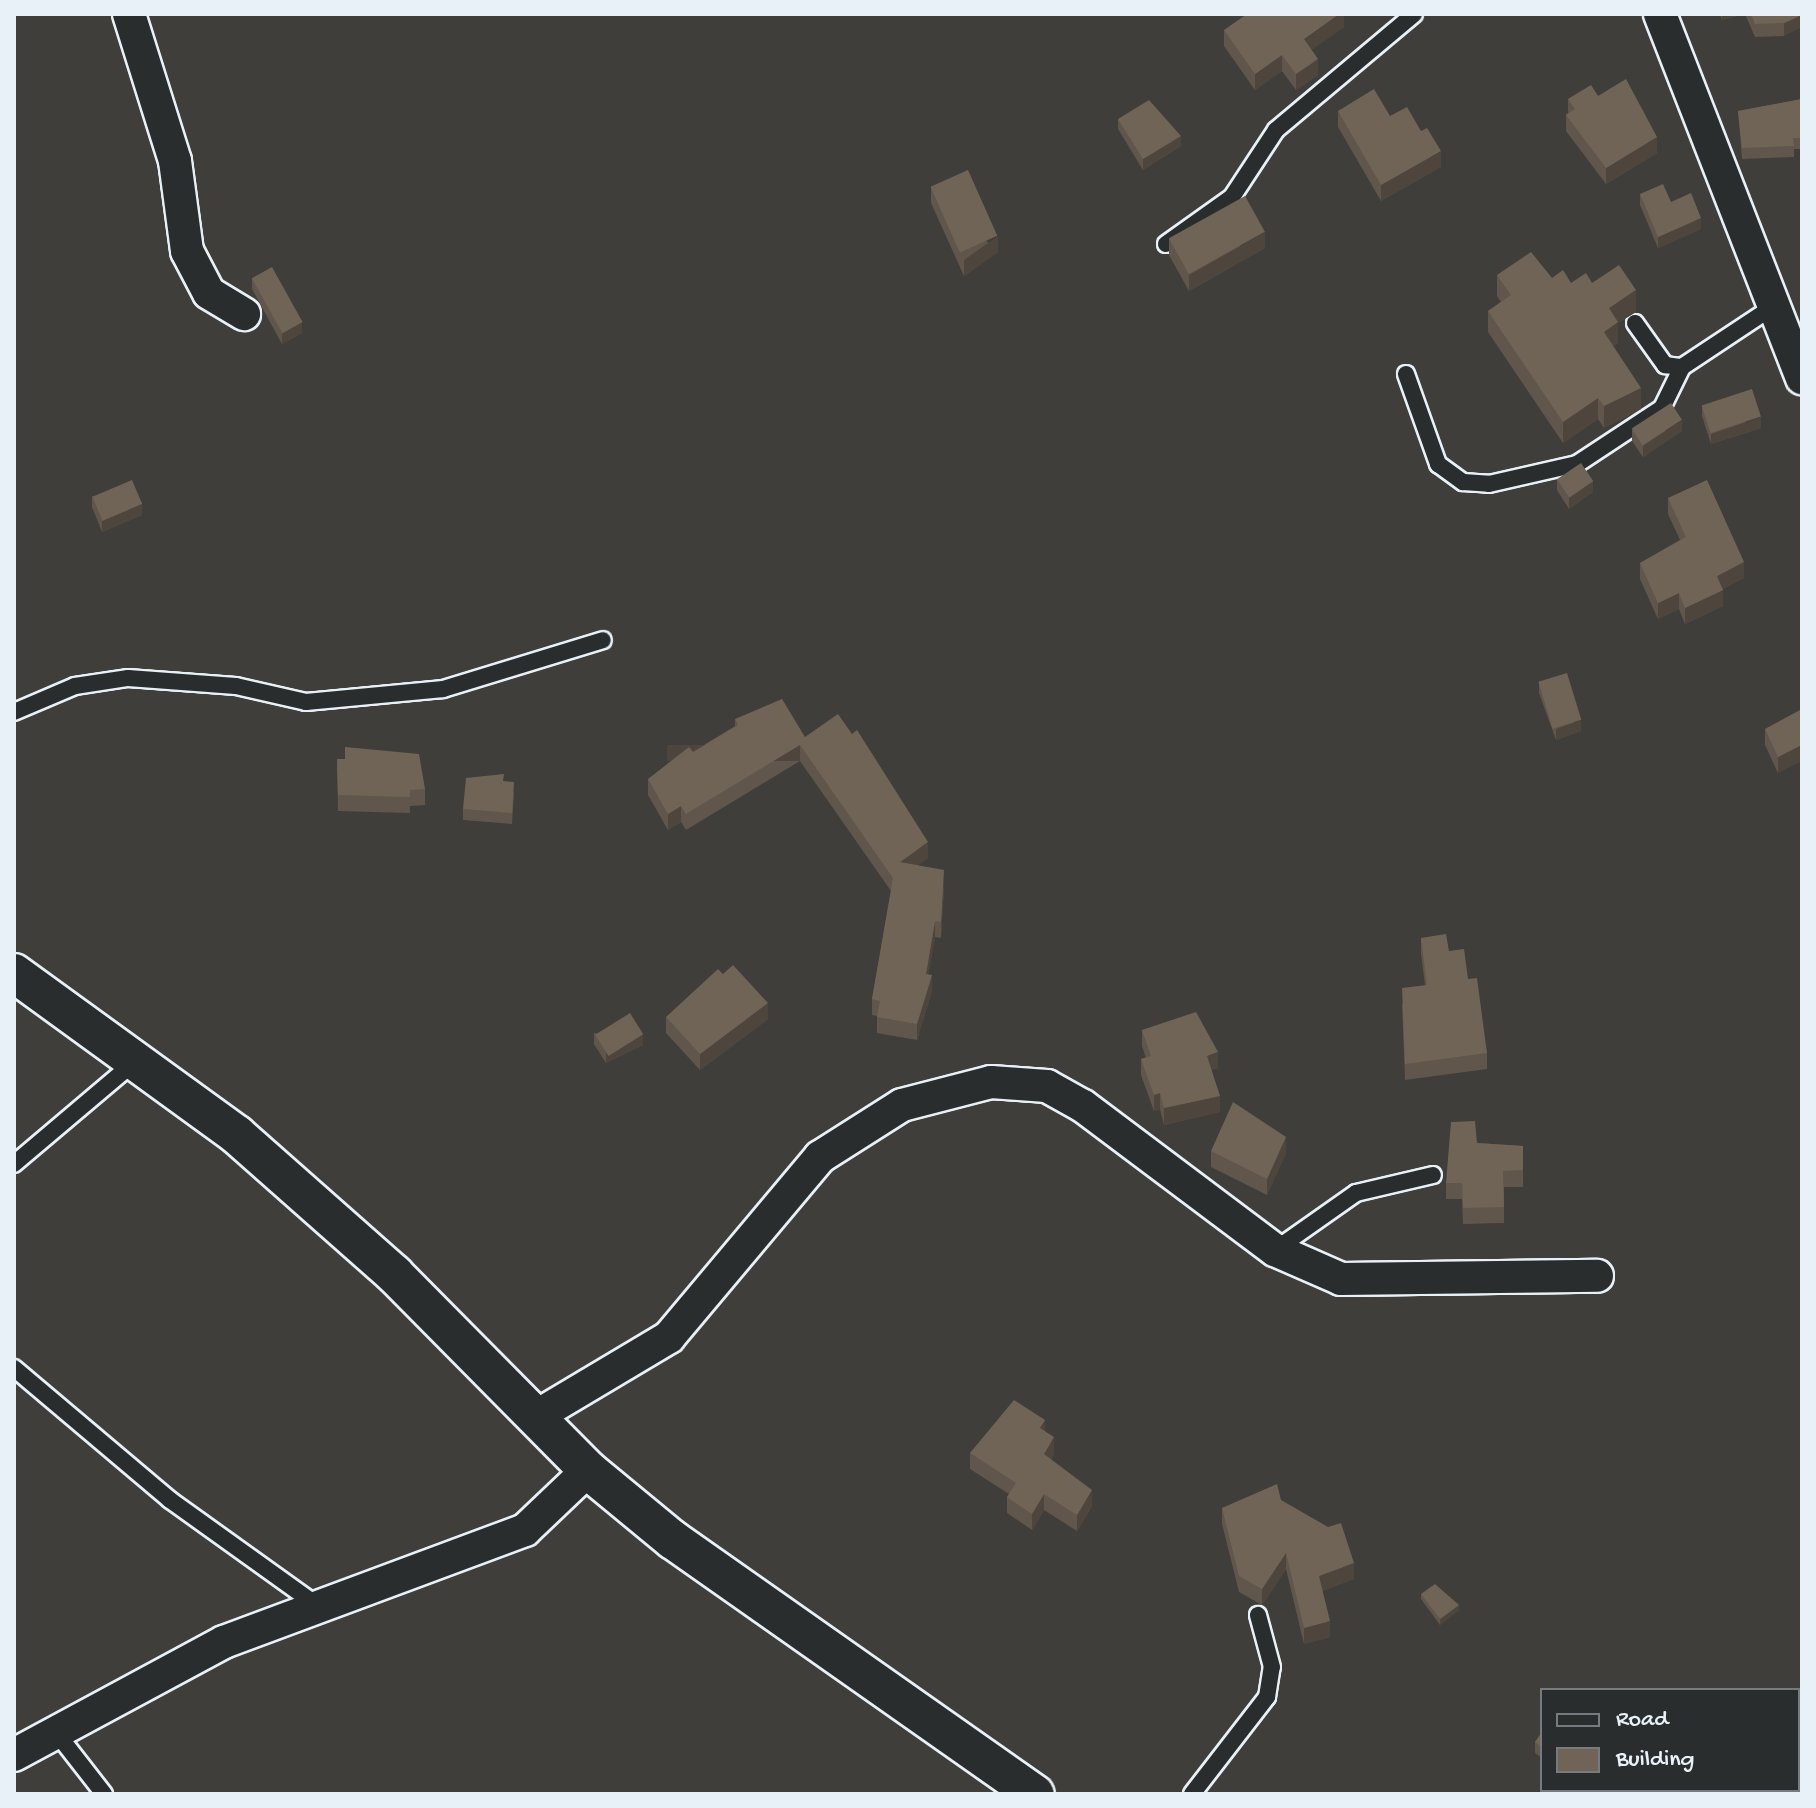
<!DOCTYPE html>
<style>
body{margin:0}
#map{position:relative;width:1816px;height:1808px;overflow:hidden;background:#3f3e3a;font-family:"Gochi Hand",sans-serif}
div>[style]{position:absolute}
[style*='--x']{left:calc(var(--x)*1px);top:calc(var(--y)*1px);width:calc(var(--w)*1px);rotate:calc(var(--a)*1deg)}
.roads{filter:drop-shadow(2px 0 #e8f1f8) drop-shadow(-2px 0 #e8f1f8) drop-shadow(0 2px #e8f1f8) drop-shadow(0 -2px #e8f1f8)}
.service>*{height:16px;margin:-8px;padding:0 8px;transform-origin:8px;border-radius:8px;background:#2a2d2e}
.minor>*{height:32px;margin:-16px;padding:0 16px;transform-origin:16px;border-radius:16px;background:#2a2d2e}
.tertiary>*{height:38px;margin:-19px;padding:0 19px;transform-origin:19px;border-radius:19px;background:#2a2d2e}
.wall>*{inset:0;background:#60564b}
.shaded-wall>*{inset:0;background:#4e463d;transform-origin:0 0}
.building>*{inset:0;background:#706457;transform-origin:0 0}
span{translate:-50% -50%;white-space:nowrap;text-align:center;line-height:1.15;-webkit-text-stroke:8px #2a2d2e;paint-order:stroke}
.frame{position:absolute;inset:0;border:16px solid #e8f1f8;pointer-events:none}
.legend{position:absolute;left:1540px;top:1688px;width:260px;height:104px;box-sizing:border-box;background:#2a2d2e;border:2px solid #767b7f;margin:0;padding:10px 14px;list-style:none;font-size:24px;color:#e8f1f8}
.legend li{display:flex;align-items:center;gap:16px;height:40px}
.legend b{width:40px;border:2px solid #767b7f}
</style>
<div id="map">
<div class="roads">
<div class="service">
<div style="--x:1166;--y:244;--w:81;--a:-35.5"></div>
<div style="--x:1232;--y:197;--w:80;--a:-56.7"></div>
<div style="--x:1276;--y:130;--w:180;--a:-40"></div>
<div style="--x:1635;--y:323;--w:52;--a:54.5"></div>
<div style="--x:1665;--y:365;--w:17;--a:7"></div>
<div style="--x:1682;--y:367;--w:107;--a:-33.5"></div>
<div style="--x:1406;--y:374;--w:96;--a:70.4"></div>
<div style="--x:1438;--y:464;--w:31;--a:36"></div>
<div style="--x:1463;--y:482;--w:26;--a:4"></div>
<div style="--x:1489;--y:484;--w:90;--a:-12.8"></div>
<div style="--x:1577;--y:464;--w:102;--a:-33.4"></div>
<div style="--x:1662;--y:408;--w:46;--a:-64"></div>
<div style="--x:14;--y:712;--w:66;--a:-23.1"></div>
<div style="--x:75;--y:686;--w:54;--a:-8.6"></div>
<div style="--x:128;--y:678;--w:108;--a:4.2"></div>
<div style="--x:236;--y:686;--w:72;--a:12.9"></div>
<div style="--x:306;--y:702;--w:138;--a:-5.4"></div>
<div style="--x:443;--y:689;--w:167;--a:-17"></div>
<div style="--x:14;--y:1164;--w:160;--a:-40.2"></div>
<div style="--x:1275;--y:1250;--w:99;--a:-35.1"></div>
<div style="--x:1356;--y:1193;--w:79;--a:-13.2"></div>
<div style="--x:14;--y:1368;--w:204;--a:40.2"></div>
<div style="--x:170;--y:1500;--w:177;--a:35.6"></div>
<div style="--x:55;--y:1731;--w:80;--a:52.1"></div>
<div style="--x:1192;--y:1794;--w:123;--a:-52.3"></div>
<div style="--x:1267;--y:1697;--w:30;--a:-81"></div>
<div style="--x:1272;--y:1667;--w:54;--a:-105.1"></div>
</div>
<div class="minor">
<div style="--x:129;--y:14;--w:154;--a:72.6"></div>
<div style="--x:175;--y:161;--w:91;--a:82.4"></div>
<div style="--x:187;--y:251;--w:47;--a:62.4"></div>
<div style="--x:209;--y:293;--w:41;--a:31"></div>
<div style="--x:1660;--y:14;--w:391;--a:68.7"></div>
<div style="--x:535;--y:1417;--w:156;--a:-30.8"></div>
<div style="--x:669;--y:1337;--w:235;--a:-50"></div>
<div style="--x:820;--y:1157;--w:97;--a:-32.4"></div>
<div style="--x:902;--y:1105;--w:92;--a:-14.5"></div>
<div style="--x:991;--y:1082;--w:56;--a:4.1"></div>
<div style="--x:1047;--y:1086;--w:41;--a:29.1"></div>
<div style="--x:1083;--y:1106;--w:240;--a:36.9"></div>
<div style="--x:1275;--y:1250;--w:72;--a:23.7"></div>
<div style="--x:1341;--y:1279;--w:256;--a:-0.7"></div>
<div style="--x:14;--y:1755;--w:238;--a:-28.3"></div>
<div style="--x:224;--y:1642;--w:321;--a:-20.4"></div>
<div style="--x:525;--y:1530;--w:87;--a:-43.6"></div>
</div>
<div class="tertiary">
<div style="--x:14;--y:973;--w:276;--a:36"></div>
<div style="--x:237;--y:1135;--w:210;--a:41.5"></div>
<div style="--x:394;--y:1274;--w:276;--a:45.3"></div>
<div style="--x:588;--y:1470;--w:110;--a:39.5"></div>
<div style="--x:673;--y:1540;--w:442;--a:35.1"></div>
</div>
</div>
<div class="wall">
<div style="clip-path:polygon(1344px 14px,1344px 27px,1311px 50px,1318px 75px,1296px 90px,1282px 71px,1255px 90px,1224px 46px,1224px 30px)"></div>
<div style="clip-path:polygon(1720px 14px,1802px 14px,1784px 36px,1755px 37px,1745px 14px,1722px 20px)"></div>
<div style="clip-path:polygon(1598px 96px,1657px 153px,1606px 184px,1566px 131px,1566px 115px,1568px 113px,1568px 99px)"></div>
<div style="clip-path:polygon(1802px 99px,1802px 149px,1794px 149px,1794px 157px,1742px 159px,1738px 111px)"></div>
<div style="clip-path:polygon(1338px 111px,1390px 116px,1441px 167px,1381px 201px,1338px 127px)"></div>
<div style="clip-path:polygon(1118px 119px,1181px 146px,1143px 170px,1118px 129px)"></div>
<div style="clip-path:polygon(931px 187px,998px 252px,964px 276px,931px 203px)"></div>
<div style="clip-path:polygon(1640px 194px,1671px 202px,1701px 229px,1658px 248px,1640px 205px)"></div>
<div style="clip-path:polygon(1169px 239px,1265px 248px,1189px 291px,1169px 255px)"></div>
<div style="clip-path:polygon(1497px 275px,1552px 278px,1571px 283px,1592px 283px,1636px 312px,1618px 323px,1618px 343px,1613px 346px,1641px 409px,1604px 428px,1598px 419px,1563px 443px,1488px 332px,1488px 311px,1501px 302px,1497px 296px)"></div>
<div style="clip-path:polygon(252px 278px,302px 333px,282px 344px,252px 289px)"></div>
<div style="clip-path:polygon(1702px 406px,1761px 428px,1711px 444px,1702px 416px)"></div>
<div style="clip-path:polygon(1632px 430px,1682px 431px,1643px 457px,1632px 441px)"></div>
<div style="clip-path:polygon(1557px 479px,1593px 492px,1569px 509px,1557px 490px)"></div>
<div style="clip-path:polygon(92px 496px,142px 515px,102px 532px,92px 507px)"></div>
<div style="clip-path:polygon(1668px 498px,1744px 578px,1723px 589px,1723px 606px,1685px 624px,1679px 609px,1658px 619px,1640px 579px,1640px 563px,1680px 540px,1668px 514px)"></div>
<div style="clip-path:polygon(1539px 683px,1581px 731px,1556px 740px,1539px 693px)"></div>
<div style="clip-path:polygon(1802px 709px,1778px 773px,1765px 745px,1765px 729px)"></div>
<div style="clip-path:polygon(735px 719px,805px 737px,928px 858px,918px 865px,944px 886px,941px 938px,935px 937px,928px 975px,932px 991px,917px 1040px,877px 1033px,877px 1016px,872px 1015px,872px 999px,891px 891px,800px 761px,686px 830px,681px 822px,668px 830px,648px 795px,648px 779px,735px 726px)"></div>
<div style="clip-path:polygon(337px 759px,425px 789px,425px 805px,410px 806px,410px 813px,338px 811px)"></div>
<div style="clip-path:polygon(504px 781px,514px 793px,512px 824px,463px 820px,463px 809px)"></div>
<div style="clip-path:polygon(1421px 938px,1449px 951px,1468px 979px,1487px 1053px,1487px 1069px,1405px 1080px,1402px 1005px,1425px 985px,1421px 954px)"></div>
<div style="clip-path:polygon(666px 1017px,768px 1019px,700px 1070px,666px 1033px)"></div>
<div style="clip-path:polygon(1142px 1030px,1218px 1068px,1211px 1070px,1220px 1112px,1164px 1125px,1160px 1109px,1154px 1111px,1141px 1075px,1141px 1059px,1146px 1058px,1142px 1046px)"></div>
<div style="clip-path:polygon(594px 1033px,643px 1045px,606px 1063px,594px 1044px)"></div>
<div style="clip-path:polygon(1477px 1143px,1523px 1146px,1523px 1187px,1504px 1187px,1504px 1223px,1463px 1224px,1462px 1199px,1446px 1199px,1446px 1183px)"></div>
<div style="clip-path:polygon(1211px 1151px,1286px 1153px,1267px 1195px,1211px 1167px)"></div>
<div style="clip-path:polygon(1045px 1432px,1054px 1453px,1051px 1459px,1092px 1506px,1077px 1531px,1044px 1510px,1032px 1530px,1007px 1513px,1007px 1497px,1009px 1494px,970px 1469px,970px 1453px)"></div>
<div style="clip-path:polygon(1281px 1500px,1354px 1579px,1322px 1591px,1330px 1637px,1304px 1644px,1286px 1569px,1262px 1605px,1239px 1592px,1222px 1524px,1222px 1508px)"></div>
<div style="clip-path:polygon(1421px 1594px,1459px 1610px,1440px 1625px,1421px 1599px)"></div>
<div style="clip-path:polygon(1542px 1732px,1542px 1758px,1535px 1753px,1535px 1742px)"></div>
</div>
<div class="shaded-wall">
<div style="clip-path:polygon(1339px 14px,1344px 14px,1344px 27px,1304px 55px,1304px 39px)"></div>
<div style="clip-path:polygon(1722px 14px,1745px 14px,1722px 20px)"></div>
<div style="clip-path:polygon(1802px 15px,1802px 27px,1784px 36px,1784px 23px)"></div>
<div style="clip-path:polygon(1282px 55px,1282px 71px,1255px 90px,1255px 74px)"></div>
<div style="clip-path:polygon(1318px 59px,1318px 75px,1296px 90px,1296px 74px)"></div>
<div style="clip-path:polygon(1181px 136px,1181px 146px,1143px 170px,1143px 159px)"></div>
<div style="clip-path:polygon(1657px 137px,1657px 153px,1606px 184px,1606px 168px)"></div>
<div style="clip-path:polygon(1441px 151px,1441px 167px,1381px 201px,1381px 185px)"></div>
<div style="clip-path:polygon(1701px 218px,1701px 229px,1658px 248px,1658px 237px)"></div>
<div style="clip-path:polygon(1265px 232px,1265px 248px,1189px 291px,1189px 275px)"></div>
<div style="clip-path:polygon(998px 236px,998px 252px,964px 276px,964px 260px)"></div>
<div style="clip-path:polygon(1636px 290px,1636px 312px,1618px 323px,1618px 343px,1604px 353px,1604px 332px,1609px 308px)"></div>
<div style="clip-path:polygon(302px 322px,302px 333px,282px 344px,282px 333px)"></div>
<div style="clip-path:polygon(1641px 388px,1641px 409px,1604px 428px,1604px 406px)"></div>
<div style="clip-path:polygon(1598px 398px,1598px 419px,1563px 443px,1563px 422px)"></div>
<div style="clip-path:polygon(1761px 417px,1761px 428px,1711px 444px,1711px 434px)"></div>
<div style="clip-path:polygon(1682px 420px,1682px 431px,1643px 457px,1643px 446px)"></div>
<div style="clip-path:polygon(1593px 481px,1593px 492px,1569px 509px,1569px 498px)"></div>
<div style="clip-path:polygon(142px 504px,142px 515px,102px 532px,102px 521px)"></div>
<div style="clip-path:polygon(1744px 562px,1744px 578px,1717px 592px,1717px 576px)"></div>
<div style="clip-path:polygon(1723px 590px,1723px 606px,1685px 624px,1685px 608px)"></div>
<div style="clip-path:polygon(1679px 593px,1679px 609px,1658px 619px,1658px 603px)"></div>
<div style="clip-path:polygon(1581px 720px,1581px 731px,1556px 740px,1556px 729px)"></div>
<div style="left:800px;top:745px;width:16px;height:133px;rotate:90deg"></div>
<div style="clip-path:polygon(1802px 745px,1802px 761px,1778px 773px,1778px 757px)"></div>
<div style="clip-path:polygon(681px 806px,681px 822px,668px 830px,668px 814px)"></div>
<div style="clip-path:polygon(928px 842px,928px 858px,900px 878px,900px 862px)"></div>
<div style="clip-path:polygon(944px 870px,944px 886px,941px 938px,941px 922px)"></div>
<div style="clip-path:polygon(935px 921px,935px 937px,926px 990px,926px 974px)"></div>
<div style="clip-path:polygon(932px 975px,932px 991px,917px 1040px,917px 1024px)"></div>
<div style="clip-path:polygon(768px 1003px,768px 1019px,700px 1070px,700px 1054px)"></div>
<div style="clip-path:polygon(643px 1034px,643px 1045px,606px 1063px,606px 1053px)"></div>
<div style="clip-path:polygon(1218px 1052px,1218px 1068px,1207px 1072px,1207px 1056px)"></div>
<div style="clip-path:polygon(1160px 1093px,1160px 1109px,1154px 1111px,1154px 1095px)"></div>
<div style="clip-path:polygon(1220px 1096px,1220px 1112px,1164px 1125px,1164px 1108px)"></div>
<div style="clip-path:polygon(1286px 1137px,1286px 1153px,1267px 1195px,1267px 1179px)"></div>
<div style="clip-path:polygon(1045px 1420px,1045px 1436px,1040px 1428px)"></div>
<div style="clip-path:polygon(1054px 1437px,1054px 1453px,1044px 1470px,1044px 1454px)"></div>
<div style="clip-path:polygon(1092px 1490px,1092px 1506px,1077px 1531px,1077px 1515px)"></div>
<div style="clip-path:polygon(1044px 1494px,1044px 1510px,1032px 1530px,1032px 1514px)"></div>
<div style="clip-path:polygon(1286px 1553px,1286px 1569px,1262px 1605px,1262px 1589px)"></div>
<div style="clip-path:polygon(1354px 1563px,1354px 1579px,1319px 1592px,1319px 1576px)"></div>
<div style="clip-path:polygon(1459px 1605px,1459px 1610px,1440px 1625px,1440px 1619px)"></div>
<div style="clip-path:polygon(1330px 1621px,1330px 1637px,1304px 1644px,1304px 1628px)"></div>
</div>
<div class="building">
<div style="clip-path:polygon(1247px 14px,1339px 14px,1304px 39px,1318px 59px,1296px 74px,1282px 55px,1255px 74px,1224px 30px)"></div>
<div style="clip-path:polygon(1751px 14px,1802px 14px,1802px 15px,1784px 23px,1755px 24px)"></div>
<div style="clip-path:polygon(1626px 79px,1657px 137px,1606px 168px,1566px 115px,1575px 109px,1568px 99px,1591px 85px,1598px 96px)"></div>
<div style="clip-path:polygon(1374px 89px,1390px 116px,1407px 107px,1421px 131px,1427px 128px,1441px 151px,1381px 185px,1338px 111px)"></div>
<div style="clip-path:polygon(1802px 99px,1802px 138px,1793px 138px,1794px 146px,1742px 148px,1738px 111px)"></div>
<div style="clip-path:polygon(1149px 100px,1181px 136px,1143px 159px,1118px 119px)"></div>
<div style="left:968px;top:170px;width:72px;height:41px;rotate:66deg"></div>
<div style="clip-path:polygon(1663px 184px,1671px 202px,1691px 193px,1701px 218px,1658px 237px,1640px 194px)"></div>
<div style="left:1245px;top:196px;width:41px;height:87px;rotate:61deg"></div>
<div style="clip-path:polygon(1531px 252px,1552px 278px,1563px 270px,1571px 283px,1586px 273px,1592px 283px,1619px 265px,1636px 290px,1609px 308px,1618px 322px,1604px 332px,1641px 388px,1604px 406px,1598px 398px,1563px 422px,1488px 311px,1511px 295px,1497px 275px)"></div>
<div style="left:272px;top:267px;width:63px;height:23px;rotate:61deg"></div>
<div style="left:1752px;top:389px;width:29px;height:53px;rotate:72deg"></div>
<div style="left:1671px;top:403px;width:20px;height:47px;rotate:57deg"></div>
<div style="left:1581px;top:463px;width:22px;height:29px;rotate:56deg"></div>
<div style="left:132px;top:480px;width:26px;height:43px;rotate:67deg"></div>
<div style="clip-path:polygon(1707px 480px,1744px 562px,1717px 576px,1723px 590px,1685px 608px,1679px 593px,1658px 603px,1640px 563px,1686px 537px,1668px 498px)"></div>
<div style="left:1567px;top:673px;width:49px;height:30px;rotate:73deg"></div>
<div style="clip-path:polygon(782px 699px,805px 737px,838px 714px,852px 734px,857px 730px,928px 842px,900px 862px,944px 870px,941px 922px,935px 921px,926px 974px,932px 975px,917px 1024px,877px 1017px,880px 1001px,872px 999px,893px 878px,800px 745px,686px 814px,681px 806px,668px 814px,648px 779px,689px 747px,693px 752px,738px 725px,735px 719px)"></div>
<div style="clip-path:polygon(1802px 709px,1802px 745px,1778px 757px,1765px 729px)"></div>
<div style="clip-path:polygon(345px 747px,419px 754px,425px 789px,410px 790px,410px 797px,338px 795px,337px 759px,345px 759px)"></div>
<div style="clip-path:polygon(504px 774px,503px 781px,514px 782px,512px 813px,463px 809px,466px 778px)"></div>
<div style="clip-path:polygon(1446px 934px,1449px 951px,1464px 949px,1468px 979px,1477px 978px,1487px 1053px,1405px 1064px,1402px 988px,1427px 985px,1421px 938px)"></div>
<div style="clip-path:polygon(733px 965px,768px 1003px,700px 1054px,666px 1017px,718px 969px,723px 974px)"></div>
<div style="clip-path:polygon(1196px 1012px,1218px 1052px,1207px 1056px,1220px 1096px,1164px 1108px,1160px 1093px,1154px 1095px,1141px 1059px,1151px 1056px,1142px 1030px)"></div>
<div style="left:630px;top:1013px;width:25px;height:41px;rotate:58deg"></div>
<div style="clip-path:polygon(1233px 1102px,1286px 1137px,1267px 1179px,1211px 1151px)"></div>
<div style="clip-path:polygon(1475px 1121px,1477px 1143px,1523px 1146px,1523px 1170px,1503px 1171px,1504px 1207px,1463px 1208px,1462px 1183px,1446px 1183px,1451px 1122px)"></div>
<div style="clip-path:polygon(1014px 1400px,1045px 1420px,1040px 1428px,1054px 1437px,1044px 1454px,1092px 1490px,1077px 1515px,1044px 1494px,1032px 1514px,1007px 1497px,1016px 1483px,970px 1453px)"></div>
<div style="clip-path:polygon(1277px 1484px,1281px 1500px,1328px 1527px,1341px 1523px,1354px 1563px,1319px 1576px,1330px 1621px,1304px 1628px,1286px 1553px,1262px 1589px,1239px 1576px,1222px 1508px)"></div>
<div style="clip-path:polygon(1435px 1584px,1459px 1605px,1440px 1619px,1421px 1594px)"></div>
<div style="clip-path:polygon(1542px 1732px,1542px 1747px,1535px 1742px)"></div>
</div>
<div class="frame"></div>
<ul class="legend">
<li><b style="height:10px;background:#2a2d2e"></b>Road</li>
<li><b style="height:22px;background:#706457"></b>Building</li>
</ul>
</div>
